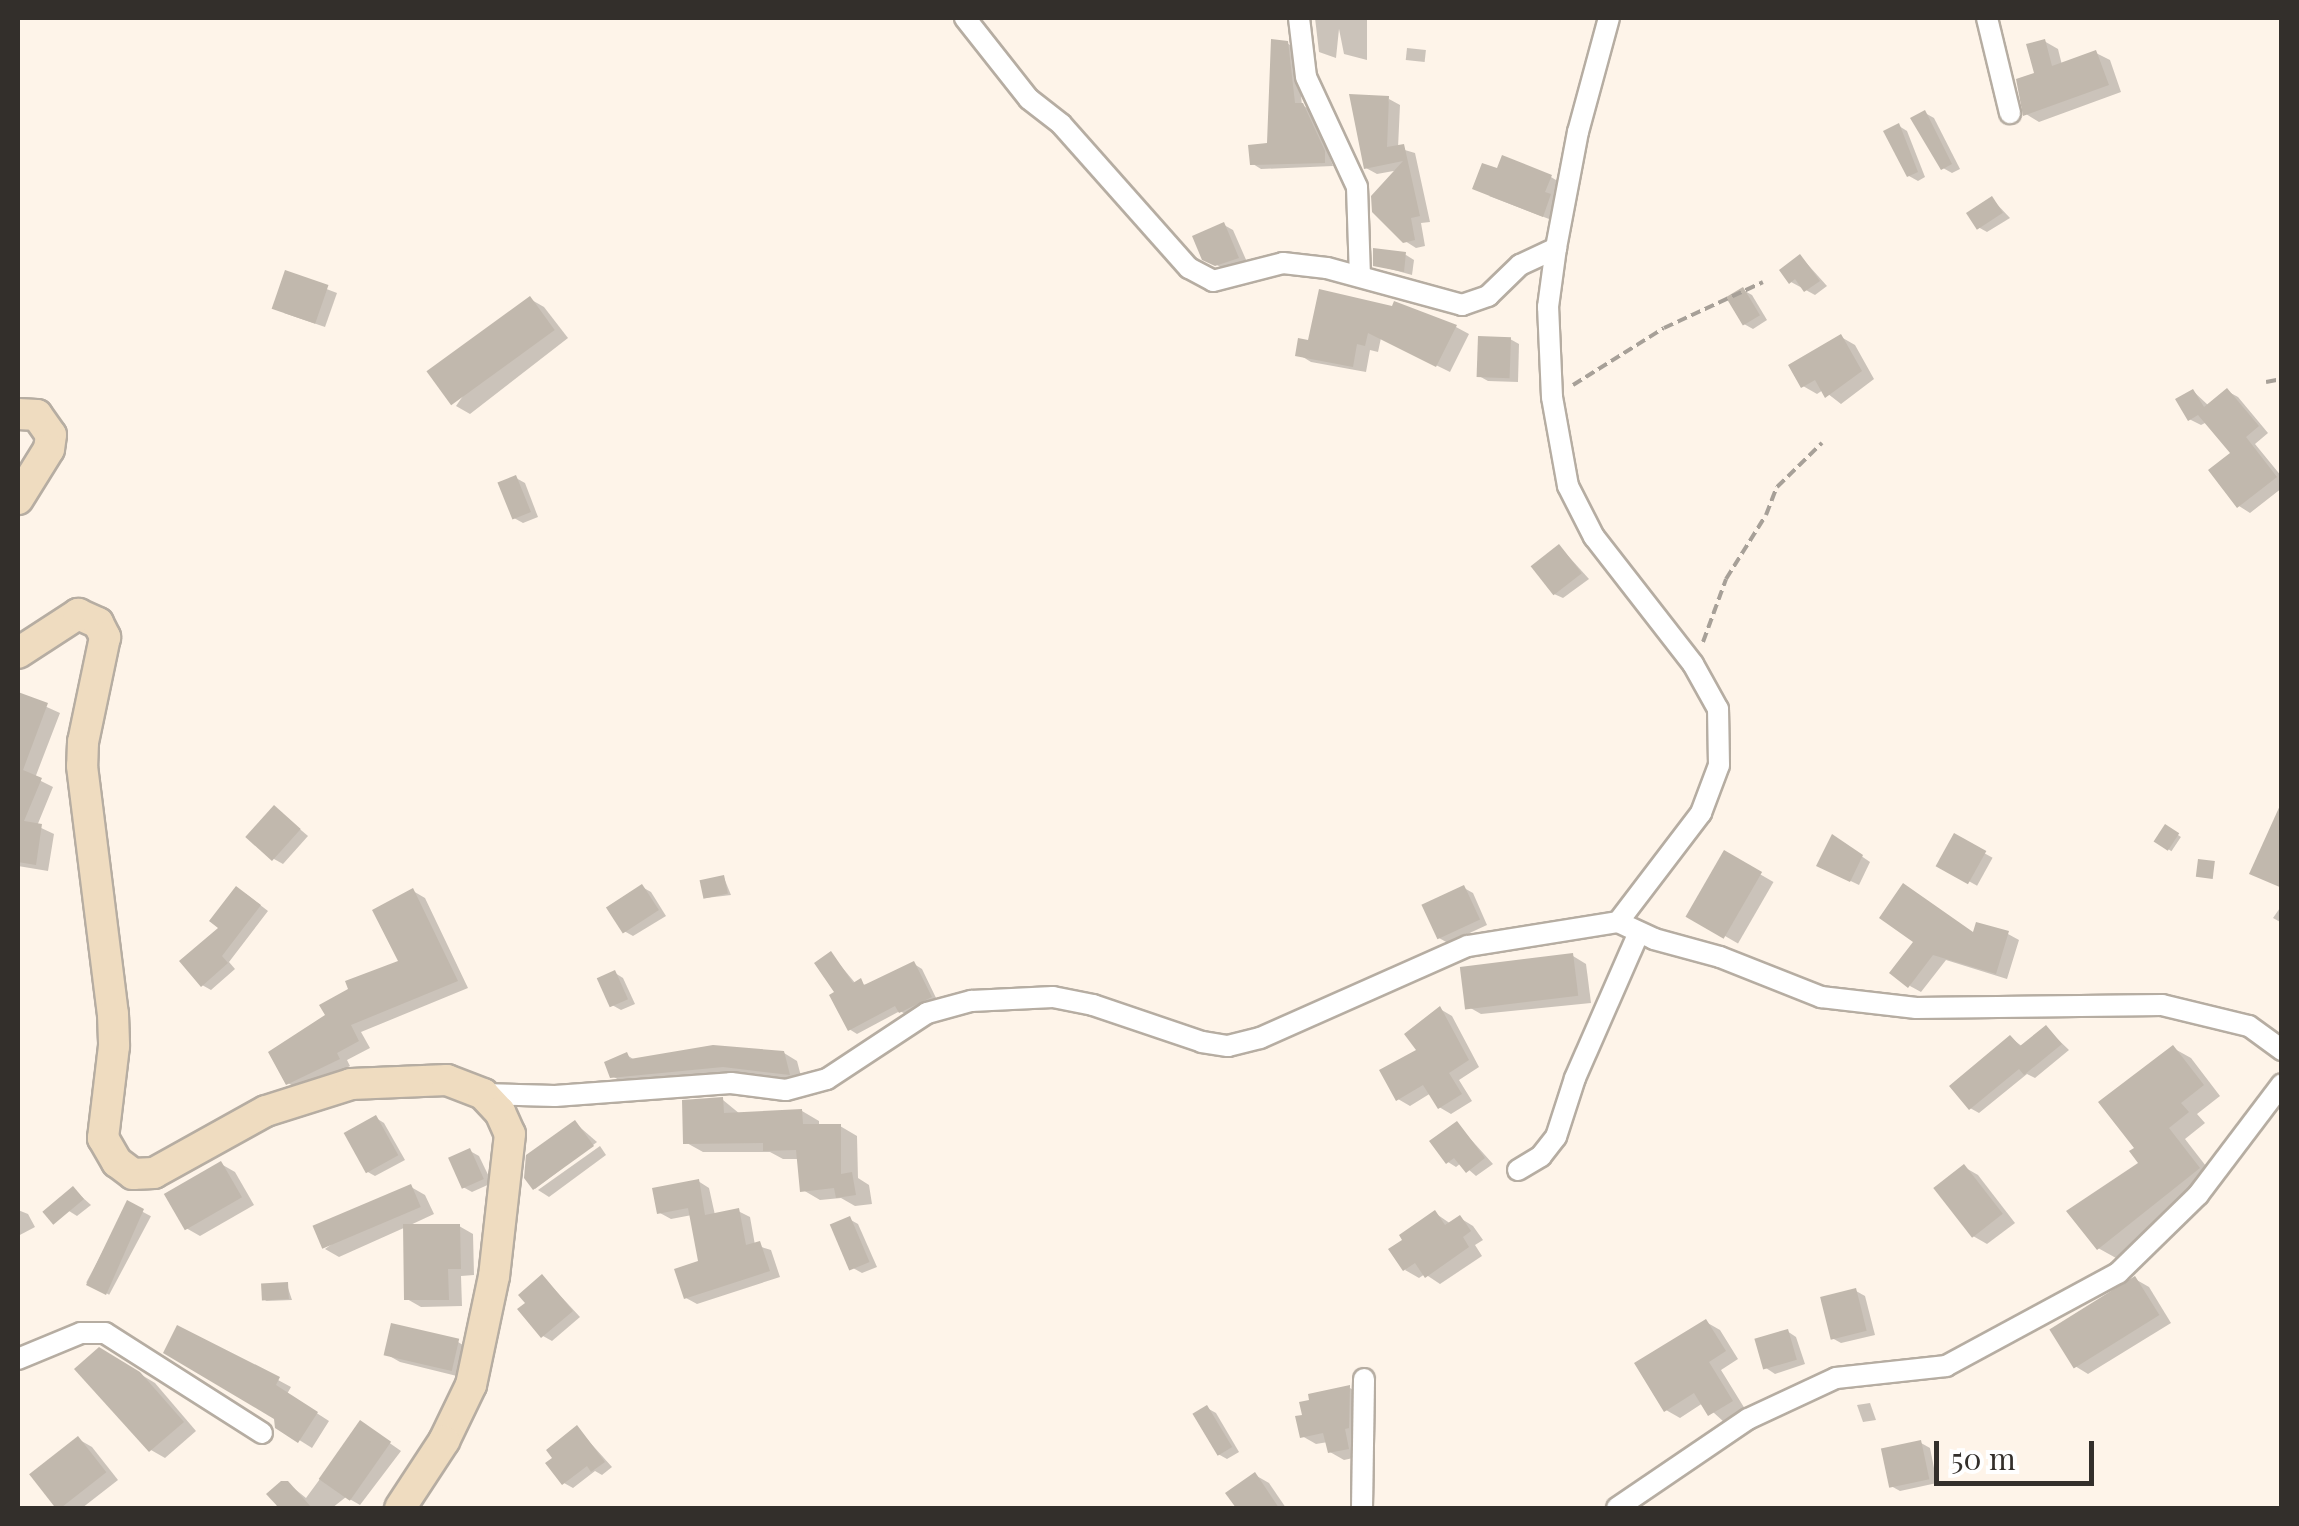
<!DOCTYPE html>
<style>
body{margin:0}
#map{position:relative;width:2299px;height:1526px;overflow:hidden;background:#fef4e9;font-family:"Playfair Display",serif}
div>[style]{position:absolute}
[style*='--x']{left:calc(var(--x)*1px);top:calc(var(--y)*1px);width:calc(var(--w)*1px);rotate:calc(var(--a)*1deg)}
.shadow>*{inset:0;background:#0003;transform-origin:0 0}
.building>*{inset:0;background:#c1b8ad;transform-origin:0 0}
.path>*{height:4px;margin-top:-2px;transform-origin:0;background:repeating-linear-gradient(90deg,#a7a098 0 10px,transparent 0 15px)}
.roads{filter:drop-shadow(2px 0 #b6ada2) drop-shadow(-2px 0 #b6ada2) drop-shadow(0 2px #b6ada2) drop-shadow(0 -2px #b6ada2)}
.minor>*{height:20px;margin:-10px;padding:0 10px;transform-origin:10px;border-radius:10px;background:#fff}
.secondary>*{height:30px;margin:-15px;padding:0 15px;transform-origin:15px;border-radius:15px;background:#efdcc0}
span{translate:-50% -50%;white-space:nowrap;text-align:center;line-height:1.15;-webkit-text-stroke:8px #fff;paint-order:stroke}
.frame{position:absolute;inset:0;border:20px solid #332f2b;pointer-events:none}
.scale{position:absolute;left:1934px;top:1441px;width:160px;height:45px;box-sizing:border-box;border:5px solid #332f2b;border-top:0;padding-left:12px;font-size:30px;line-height:35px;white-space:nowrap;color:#332f2b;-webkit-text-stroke:8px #fff;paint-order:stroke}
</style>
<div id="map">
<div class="shadow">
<div style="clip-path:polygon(1315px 18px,1367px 18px,1367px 60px,1344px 54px,1339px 29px,1336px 58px,1319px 52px)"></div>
<div style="clip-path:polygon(2044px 41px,2058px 49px,2062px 65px,2096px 53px,2110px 60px,2121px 92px,2039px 122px,2026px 114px)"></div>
<div style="clip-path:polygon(1287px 43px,1296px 49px,1302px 105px,1312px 111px,1333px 166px,1261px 169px,1253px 164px,1269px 145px)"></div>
<div style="left:1407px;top:48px;width:19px;height:12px;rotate:6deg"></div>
<div style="clip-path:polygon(1389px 99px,1400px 105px,1398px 148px,1415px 153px,1430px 222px,1421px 223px,1425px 246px,1416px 248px,1405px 241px,1399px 170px,1377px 174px,1366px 168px)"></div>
<div style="clip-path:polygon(1925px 113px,1934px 118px,1960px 169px,1952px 173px,1943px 168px)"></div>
<div style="clip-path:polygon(1899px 126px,1907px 131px,1925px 177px,1918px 181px,1909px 176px)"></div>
<div style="clip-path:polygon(1551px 177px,1564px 185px,1557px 222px,1489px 196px)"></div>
<div style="clip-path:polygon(1992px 199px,2010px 218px,1987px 232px,1978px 227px)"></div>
<div style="clip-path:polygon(1224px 225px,1233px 230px,1247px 262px,1226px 270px,1204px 258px)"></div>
<div style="clip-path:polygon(1406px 255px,1414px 260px,1412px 275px,1376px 265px)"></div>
<div style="clip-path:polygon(1801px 257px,1827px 286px,1815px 295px,1791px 282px)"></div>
<div style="clip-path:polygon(287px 274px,337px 293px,325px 327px,284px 313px)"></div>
<div style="clip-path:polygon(1743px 290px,1752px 295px,1767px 320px,1753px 329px,1744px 324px)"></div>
<div style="clip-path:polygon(1321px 292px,1456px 327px,1469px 334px,1450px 372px,1381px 338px,1378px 352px,1370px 350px,1366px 372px,1311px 362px,1298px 354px,1309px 343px)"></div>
<div style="clip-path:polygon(530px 299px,544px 307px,568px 338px,470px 414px,456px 406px)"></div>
<div style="clip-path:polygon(1841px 337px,1855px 345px,1874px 379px,1841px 404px,1823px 390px,1817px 394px,1803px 386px)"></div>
<div style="clip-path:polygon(1510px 339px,1519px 344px,1518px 382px,1488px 381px,1479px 376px)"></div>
<div style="clip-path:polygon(2193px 391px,2209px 406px,2227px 391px,2238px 397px,2268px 433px,2255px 444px,2282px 477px,2282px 488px,2250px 513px,2239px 506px,2234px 454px,2207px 422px,2201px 425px,2189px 419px)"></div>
<div style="clip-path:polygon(516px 478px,525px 483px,538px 517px,523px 523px,514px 518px)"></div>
<div style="clip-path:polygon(1560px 547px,1589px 579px,1563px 598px,1554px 594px)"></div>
<div style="clip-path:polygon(18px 694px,60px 713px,35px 778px,53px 787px,37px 826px,54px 834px,48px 871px,18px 866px)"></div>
<div style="clip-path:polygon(275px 808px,308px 836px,283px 864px,274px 859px)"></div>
<div style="left:2166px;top:827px;width:18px;height:17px;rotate:34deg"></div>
<div style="left:1955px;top:837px;width:43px;height:32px;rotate:29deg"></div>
<div style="clip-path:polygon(1841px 842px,1870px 862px,1859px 885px,1828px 870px)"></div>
<div style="left:1725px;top:854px;width:56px;height:71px;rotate:30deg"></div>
<div style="clip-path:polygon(724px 878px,731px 895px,706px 898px)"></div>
<div style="clip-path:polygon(642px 887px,651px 892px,666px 916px,633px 936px,624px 931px)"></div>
<div style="clip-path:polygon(1464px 888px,1473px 893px,1487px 925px,1448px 943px,1439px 938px)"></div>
<div style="clip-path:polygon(413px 891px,425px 898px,468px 988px,361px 1032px,370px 1048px,347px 1060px,350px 1066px,311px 1087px,300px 1090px,288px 1083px,328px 1016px,402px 962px)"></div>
<div style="clip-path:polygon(246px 894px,268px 911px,229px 962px,235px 969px,211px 990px,202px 985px,222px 928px)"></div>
<div style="clip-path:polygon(2282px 905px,2282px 923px,2273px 918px)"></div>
<div style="clip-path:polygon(2008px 934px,2019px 940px,2007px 979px,1946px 960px,1921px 992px,1910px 986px,1916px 941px)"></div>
<div style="clip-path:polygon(831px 954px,856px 984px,868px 985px,914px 964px,922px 969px,938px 1002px,909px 1016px,900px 1011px,857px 1034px,849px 1029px)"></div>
<div style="clip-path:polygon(1573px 956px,1586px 964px,1591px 1003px,1481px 1014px,1467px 1006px)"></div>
<div style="clip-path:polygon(615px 973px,623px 978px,635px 1004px,621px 1010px,612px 1005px)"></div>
<div style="clip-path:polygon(1440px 1009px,1452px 1016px,1479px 1067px,1459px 1080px,1472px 1101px,1451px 1114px,1439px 1107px,1431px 1093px,1410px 1106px,1398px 1099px)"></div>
<div style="clip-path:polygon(2046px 1028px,2069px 1050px,2035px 1078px,2027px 1074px,1979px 1113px,1970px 1108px,2011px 1038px,2023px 1047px)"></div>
<div style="clip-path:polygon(2173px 1048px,2191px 1058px,2220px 1096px,2197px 1114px,2205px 1123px,2185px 1139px,2216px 1179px,2116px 1258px,2098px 1248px,2142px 1164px)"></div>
<div style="clip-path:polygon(784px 1053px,797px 1061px,802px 1080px,738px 1073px,626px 1084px,612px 1076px,627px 1055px,636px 1061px)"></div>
<div style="clip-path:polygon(723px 1100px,740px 1114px,802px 1111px,819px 1121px,819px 1126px,840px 1126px,857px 1136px,858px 1178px,869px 1185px,872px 1204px,855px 1206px,841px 1198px,820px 1200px,803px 1190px,799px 1159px,783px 1159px,770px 1152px,703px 1152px,685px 1142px)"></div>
<div style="clip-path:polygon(376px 1118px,384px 1123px,405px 1160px,375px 1176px,366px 1171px)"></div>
<div style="clip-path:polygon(575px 1123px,597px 1142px,535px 1189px,527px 1177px)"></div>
<div style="clip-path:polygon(1457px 1124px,1493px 1164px,1476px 1176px,1461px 1163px,1456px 1167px,1448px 1162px)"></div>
<div style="clip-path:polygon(600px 1146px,606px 1155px,549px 1197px,538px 1190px)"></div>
<div style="clip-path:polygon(470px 1151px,479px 1156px,492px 1183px,472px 1192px,463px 1187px)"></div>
<div style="clip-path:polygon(221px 1164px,235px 1172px,254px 1205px,200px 1236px,186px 1228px)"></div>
<div style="clip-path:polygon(1964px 1167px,1978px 1175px,2015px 1223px,1987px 1244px,1973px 1236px)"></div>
<div style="clip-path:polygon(698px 1181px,709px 1188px,715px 1215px,738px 1211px,750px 1217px,755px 1245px,771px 1250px,780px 1277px,697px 1304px,686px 1298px,701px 1263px,692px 1215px,671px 1219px,660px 1213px)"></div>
<div style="clip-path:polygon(411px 1187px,425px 1195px,434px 1214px,406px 1227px,459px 1226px,473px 1234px,474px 1275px,461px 1276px,462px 1306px,421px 1307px,407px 1299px,406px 1227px,339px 1257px,325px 1249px)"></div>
<div style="clip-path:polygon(73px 1189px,91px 1205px,77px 1216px,69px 1211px)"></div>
<div style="left:128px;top:1204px;width:26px;height:89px;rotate:28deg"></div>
<div style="clip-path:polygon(18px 1210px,28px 1214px,35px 1227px,18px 1236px)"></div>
<div style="clip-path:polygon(1435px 1213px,1451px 1224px,1460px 1218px,1473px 1226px,1483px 1240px,1475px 1245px,1482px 1256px,1440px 1284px,1425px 1274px,1419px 1278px,1405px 1270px)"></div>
<div style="clip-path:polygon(849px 1219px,858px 1224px,877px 1267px,862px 1273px,853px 1268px)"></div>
<div style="clip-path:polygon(543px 1277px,580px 1317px,552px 1341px,543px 1336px)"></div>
<div style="clip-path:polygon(2135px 1279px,2149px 1287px,2171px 1323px,2088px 1374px,2075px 1366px)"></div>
<div style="clip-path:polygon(287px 1285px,292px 1300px,265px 1301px)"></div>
<div style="clip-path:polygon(1856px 1291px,1865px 1296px,1875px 1335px,1841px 1343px,1832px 1338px)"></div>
<div style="clip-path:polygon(1706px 1322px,1720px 1330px,1738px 1359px,1721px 1370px,1745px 1409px,1724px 1422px,1703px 1403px,1680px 1418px,1666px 1410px)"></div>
<div style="clip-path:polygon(1787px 1331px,1796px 1337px,1805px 1364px,1775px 1374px,1766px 1368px)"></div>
<div style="clip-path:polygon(458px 1342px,471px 1350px,465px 1378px,400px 1362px,386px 1354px)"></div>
<div style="clip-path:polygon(100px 1350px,155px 1383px,196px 1431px,165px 1458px,151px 1450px)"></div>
<div style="clip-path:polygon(166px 1352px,278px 1380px,291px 1387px,287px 1394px,329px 1421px,312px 1448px,277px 1426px,276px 1418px)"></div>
<div style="clip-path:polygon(1350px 1388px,1363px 1396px,1362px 1456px,1344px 1460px,1330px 1452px,1328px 1442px,1316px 1444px,1302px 1436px)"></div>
<div style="clip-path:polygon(1870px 1403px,1876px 1420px,1863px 1422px,1857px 1405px)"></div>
<div style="clip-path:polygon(1207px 1408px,1216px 1413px,1239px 1452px,1227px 1459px,1218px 1454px)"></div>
<div style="clip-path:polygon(361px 1423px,401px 1451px,360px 1505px,346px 1497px,332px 1508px,276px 1508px,285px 1481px,306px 1498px)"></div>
<div style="clip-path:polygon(577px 1428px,612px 1467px,602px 1475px,595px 1471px,573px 1488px,564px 1483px,555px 1458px)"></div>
<div style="clip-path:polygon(78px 1439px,92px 1447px,118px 1480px,82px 1508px,60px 1508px,33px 1474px)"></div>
<div style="clip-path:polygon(1921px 1443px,1930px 1448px,1937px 1483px,1900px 1491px,1891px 1486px)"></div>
<div style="clip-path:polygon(1255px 1475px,1269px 1483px,1286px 1508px,1239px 1508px,1228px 1493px)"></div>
</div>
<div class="building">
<div style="clip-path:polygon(1271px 39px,1288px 41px,1295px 103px,1303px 103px,1325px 151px,1325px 163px,1250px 165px,1248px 145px,1267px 143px)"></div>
<div style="clip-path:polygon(2045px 39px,2052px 66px,2096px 50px,2109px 85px,2023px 116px,2016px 79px,2034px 73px,2026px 44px)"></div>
<div style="clip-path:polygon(1349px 94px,1389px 96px,1387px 147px,1404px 144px,1420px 216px,1411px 218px,1415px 240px,1403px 243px,1372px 212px,1371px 196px,1403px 161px,1364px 169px)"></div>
<div style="clip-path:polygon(1925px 110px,1952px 164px,1941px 170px,1910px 118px)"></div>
<div style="clip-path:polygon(1899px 123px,1918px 172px,1907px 177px,1883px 131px)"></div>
<div style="clip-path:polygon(1502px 155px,1552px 175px,1545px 192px,1551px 194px,1543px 217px,1472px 189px,1482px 163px,1497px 168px)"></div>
<div style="left:1992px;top:196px;width:20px;height:31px;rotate:57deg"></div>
<div style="clip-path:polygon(1224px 222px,1239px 258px,1215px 266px,1202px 260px,1192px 236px)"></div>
<div style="clip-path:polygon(1373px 248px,1406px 252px,1404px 272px,1373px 266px)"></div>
<div style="clip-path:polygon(1800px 254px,1820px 281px,1804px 292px,1795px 279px,1789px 284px,1779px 270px)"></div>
<div style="left:285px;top:270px;width:46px;height:41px;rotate:19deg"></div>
<div style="left:1743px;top:287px;width:33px;height:20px;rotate:59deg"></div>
<div style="clip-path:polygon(1319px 289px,1392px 306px,1394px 301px,1457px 325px,1436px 367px,1368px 333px,1365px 346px,1357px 344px,1353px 367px,1295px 356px,1298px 338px,1308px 340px)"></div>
<div style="left:530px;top:296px;width:42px;height:128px;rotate:54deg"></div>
<div style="clip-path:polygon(1841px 334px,1862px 371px,1825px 398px,1815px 380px,1801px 388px,1788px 365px)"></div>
<div style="left:1478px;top:336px;width:33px;height:41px;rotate:2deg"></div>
<div style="clip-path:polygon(2227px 388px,2259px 426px,2246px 437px,2277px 477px,2237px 508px,2208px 470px,2230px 453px,2198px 415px,2188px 421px,2175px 399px,2193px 389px,2204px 407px)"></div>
<div style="left:516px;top:475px;width:40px;height:20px;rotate:68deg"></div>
<div style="left:1559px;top:544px;width:37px;height:36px;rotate:52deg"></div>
<div style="clip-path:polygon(18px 692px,48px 703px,23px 770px,42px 778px,24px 821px,42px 824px,36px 865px,18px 862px)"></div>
<div style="clip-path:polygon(2282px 801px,2282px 888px,2249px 874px)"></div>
<div style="left:274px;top:805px;width:36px;height:43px;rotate:42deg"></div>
<div style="left:2165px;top:824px;width:17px;height:21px;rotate:33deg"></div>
<div style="left:1954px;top:833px;width:37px;height:38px;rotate:29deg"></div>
<div style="clip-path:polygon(1832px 834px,1863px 855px,1850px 882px,1816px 866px)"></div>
<div style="left:1724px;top:850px;width:44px;height:77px;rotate:30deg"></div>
<div style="left:2198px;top:859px;width:17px;height:18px;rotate:7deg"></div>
<div style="left:724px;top:875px;width:19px;height:25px;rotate:78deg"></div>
<div style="clip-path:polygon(1903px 883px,1973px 932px,1976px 922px,2009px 931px,1996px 974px,1933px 955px,1908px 988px,1889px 973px,1913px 942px,1879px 918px)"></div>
<div style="left:642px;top:884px;width:31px;height:43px;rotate:57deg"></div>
<div style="left:1464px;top:885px;width:38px;height:47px;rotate:65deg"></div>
<div style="clip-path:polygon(236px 886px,261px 905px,222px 956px,228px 963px,201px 987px,179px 961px,218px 928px,209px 921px)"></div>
<div style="clip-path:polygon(413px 888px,458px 981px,351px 1025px,359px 1041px,337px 1053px,340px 1059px,286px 1085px,268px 1052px,325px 1015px,319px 1005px,348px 989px,345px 981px,398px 961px,372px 910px)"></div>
<div style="clip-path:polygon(831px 951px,853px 983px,861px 978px,864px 985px,914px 961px,932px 997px,899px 1013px,895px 1006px,848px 1031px,829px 995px,834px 992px,814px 963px)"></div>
<div style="left:1573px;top:953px;width:43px;height:114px;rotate:83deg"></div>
<div style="left:615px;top:970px;width:32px;height:20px;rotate:66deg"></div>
<div style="clip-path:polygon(1440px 1006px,1469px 1060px,1449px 1073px,1462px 1094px,1438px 1109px,1423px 1085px,1396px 1101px,1379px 1070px,1416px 1050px,1404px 1034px)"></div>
<div style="clip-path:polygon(2046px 1025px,2062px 1044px,2024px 1075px,2019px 1069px,1969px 1110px,1949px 1086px,2010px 1035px,2020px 1046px)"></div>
<div style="clip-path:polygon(713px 1045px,784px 1051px,790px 1075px,723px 1067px,610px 1078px,604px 1062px,627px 1052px,630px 1059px)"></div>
<div style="clip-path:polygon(2173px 1045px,2204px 1085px,2181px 1103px,2189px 1112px,2169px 1128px,2200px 1168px,2097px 1250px,2066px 1211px,2138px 1163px,2129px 1151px,2134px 1148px,2098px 1102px)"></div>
<div style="clip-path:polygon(723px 1097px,724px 1113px,802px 1109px,803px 1124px,841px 1124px,841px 1174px,852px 1172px,856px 1195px,836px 1198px,834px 1188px,800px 1192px,796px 1150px,763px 1151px,763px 1143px,683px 1144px,682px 1100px)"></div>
<div style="left:376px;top:1115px;width:46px;height:37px;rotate:61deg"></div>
<div style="clip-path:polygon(575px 1120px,594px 1146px,533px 1190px,524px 1178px,526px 1155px)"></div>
<div style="clip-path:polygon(1457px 1121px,1485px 1158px,1466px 1173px,1454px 1158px,1446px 1164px,1429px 1141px)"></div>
<div style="left:470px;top:1148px;width:34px;height:24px;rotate:66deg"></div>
<div style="left:221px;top:1161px;width:42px;height:66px;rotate:60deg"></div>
<div style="left:1964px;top:1164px;width:63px;height:39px;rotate:52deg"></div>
<div style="clip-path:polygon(699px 1179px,705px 1215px,739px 1208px,746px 1245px,760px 1241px,770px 1271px,684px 1299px,674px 1269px,698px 1261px,688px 1208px,657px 1214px,652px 1188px)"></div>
<div style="left:411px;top:1184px;width:25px;height:107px;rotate:67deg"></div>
<div style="left:73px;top:1186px;width:17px;height:40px;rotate:50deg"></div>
<div style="clip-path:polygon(127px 1200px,144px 1209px,106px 1295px,86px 1285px)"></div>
<div style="clip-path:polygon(1435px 1210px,1445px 1225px,1460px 1215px,1471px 1231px,1463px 1237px,1469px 1247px,1425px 1278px,1415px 1263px,1403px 1271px,1388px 1249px,1402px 1240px,1399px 1235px)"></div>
<div style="left:850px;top:1216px;width:50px;height:22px;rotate:67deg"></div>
<div style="clip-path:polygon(403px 1224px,460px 1224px,461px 1269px,448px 1269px,449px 1300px,404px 1300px)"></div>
<div style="clip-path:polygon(542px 1274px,573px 1311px,541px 1338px,517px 1309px,525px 1303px,518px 1295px)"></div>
<div style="left:2135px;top:1276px;width:46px;height:101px;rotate:58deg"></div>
<div style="left:288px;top:1282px;width:17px;height:27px;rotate:87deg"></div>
<div style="left:1856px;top:1288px;width:44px;height:37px;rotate:76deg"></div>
<div style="clip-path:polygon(1706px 1319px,1726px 1351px,1709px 1362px,1733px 1401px,1708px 1416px,1694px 1393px,1664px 1412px,1634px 1363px)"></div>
<div style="left:391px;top:1323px;width:70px;height:33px;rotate:13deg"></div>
<div style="clip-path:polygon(177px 1325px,280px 1377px,276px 1385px,318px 1412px,298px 1443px,275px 1428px,274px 1419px,163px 1353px)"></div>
<div style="left:1788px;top:1329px;width:32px;height:35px;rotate:74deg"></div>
<div style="clip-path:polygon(99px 1347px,140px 1372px,184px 1422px,149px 1452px,74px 1369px)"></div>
<div style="clip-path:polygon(1350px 1385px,1349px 1428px,1345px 1429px,1349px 1449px,1328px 1453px,1323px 1433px,1300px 1438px,1295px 1416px,1302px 1415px,1299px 1402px,1309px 1400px,1308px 1394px)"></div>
<div style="left:1207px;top:1405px;width:49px;height:17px;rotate:59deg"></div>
<div style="left:360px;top:1420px;width:38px;height:72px;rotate:35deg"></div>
<div style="clip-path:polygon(577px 1425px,605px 1462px,591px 1472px,587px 1466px,562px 1485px,545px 1463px,552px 1458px,546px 1450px)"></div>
<div style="left:78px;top:1436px;width:46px;height:62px;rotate:52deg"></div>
<div style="left:1921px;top:1440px;width:40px;height:41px;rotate:78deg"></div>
<div style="clip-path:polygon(1255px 1472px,1279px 1508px,1236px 1508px,1225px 1493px)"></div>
<div style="clip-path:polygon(281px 1481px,288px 1481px,312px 1508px,279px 1508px,266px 1494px)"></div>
</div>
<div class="path">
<div style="--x:2266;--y:382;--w:16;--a:-11"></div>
<div style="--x:1573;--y:385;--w:107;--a:-32.1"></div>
<div style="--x:1664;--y:328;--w:109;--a:-24.9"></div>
<div style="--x:1703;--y:642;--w:67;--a:-69.9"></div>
<div style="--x:1726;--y:579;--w:75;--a:-58"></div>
<div style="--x:1766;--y:515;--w:30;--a:-69"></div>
<div style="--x:1777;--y:487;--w:63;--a:-44.4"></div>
</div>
<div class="roads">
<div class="minor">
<div style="--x:965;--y:18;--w:103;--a:51.7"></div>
<div style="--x:1029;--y:99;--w:41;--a:38"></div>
<div style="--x:1061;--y:124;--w:193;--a:48.4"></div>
<div style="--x:1189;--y:268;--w:27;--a:28"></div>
<div style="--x:1213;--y:281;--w:72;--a:-14.4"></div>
<div style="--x:1283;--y:263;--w:44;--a:6.5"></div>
<div style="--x:1327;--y:268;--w:140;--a:15.3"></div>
<div style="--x:1462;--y:305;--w:28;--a:-19"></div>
<div style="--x:1488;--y:296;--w:45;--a:-44.1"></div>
<div style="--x:1520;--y:265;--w:40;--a:-25"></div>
<div style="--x:1299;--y:18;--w:59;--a:83.2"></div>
<div style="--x:1306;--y:77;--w:121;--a:65.1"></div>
<div style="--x:1357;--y:187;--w:89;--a:88.1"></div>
<div style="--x:1987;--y:18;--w:98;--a:76.4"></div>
<div style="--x:1618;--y:922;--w:40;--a:25"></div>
<div style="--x:1654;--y:939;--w:68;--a:15.3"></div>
<div style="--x:1720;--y:957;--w:109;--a:21.6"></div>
<div style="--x:1821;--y:997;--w:96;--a:6.6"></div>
<div style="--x:1916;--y:1008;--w:246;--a:-0.7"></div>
<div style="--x:2162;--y:1005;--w:89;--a:13.6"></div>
<div style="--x:2249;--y:1026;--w:41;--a:36"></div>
<div style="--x:483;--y:1094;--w:72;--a:1.6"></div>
<div style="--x:555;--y:1096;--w:176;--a:-4.2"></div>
<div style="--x:731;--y:1083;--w:55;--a:7.3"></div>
<div style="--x:786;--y:1090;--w:42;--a:-15"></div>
<div style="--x:827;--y:1079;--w:120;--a:-33.4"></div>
<div style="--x:927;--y:1013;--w:46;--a:-15.3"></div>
<div style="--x:971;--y:1001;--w:82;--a:-2.8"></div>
<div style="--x:1053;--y:997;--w:41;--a:11.3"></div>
<div style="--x:1093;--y:1005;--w:115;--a:18.7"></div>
<div style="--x:1202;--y:1042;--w:26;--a:9"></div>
<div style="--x:1228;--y:1046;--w:33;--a:-14"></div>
<div style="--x:1260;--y:1038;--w:227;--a:-23.9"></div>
<div style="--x:1468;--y:946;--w:152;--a:-9.1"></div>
<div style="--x:1618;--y:922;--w:137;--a:-52.7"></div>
<div style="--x:1701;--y:813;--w:51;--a:-69.4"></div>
<div style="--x:1719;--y:765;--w:56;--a:-91"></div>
<div style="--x:1718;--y:709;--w:51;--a:-119.1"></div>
<div style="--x:1693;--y:664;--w:161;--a:-127.9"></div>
<div style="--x:1594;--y:537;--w:57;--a:-117"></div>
<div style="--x:1568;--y:486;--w:90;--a:-100.2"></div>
<div style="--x:1552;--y:397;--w:90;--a:-92.5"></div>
<div style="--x:1548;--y:307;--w:60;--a:-82.3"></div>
<div style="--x:1556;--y:248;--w:118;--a:-79.3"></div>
<div style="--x:1578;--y:132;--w:118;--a:-74.8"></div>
<div style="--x:1518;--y:1170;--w:27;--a:-31"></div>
<div style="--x:1541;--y:1156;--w:24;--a:-52"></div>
<div style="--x:1556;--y:1137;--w:62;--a:-72.1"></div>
<div style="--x:1575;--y:1078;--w:159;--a:-66.3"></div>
<div style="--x:18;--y:1359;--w:68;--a:-22.4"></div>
<div style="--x:81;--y:1333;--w:24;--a:0"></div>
<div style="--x:105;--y:1333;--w:186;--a:32.5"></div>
<div style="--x:1362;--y:1508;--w:129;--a:-89.1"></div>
<div style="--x:1617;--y:1508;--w:158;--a:-34.2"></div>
<div style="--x:1748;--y:1419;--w:97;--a:-25"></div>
<div style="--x:1836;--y:1378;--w:111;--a:-6.2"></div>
<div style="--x:1946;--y:1366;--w:196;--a:-28.4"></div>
<div style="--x:2118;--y:1273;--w:112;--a:-44.3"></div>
<div style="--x:2198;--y:1195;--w:139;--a:-52.9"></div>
</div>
<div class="secondary">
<div style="--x:18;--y:414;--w:19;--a:3"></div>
<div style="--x:37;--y:415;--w:24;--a:55"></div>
<div style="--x:51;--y:435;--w:14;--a:98"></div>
<div style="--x:49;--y:449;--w:59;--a:121.8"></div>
<div style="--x:18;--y:653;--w:72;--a:-33"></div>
<div style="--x:78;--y:614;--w:22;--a:24"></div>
<div style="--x:98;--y:623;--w:16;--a:63"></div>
<div style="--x:105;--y:637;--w:107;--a:101.8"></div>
<div style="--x:83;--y:742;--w:24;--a:92"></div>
<div style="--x:82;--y:766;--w:250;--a:82.9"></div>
<div style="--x:113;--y:1014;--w:32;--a:88"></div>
<div style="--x:114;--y:1046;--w:93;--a:96.8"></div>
<div style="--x:103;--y:1138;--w:28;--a:60"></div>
<div style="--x:117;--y:1162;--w:20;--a:37"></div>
<div style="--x:133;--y:1174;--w:21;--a:-3"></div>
<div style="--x:154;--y:1173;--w:128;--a:-29"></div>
<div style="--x:266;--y:1111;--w:89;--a:-17.6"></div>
<div style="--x:351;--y:1084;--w:96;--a:-2.4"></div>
<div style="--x:447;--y:1080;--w:39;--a:21"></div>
<div style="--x:483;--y:1094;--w:25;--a:47"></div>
<div style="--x:500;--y:1112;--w:24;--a:66"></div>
<div style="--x:510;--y:1134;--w:143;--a:96.4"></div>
<div style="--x:494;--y:1276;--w:111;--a:101.9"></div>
<div style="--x:471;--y:1385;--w:62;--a:115.7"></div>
<div style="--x:444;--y:1441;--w:80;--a:123.3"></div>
</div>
</div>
<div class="frame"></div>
<div class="scale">50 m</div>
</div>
